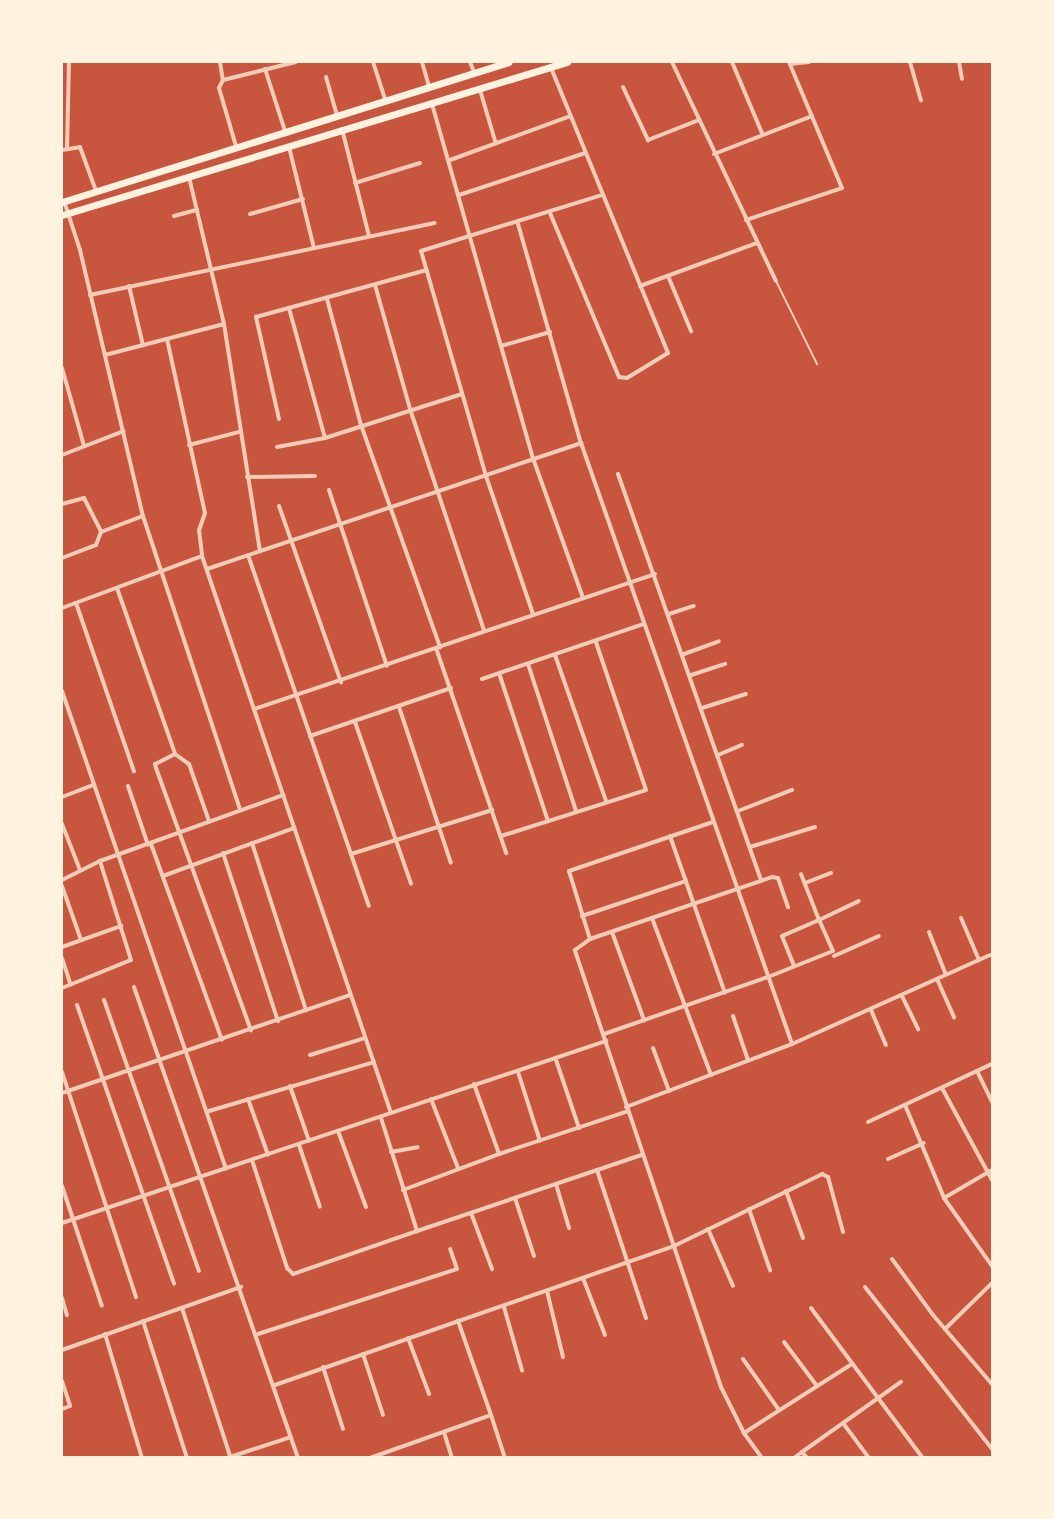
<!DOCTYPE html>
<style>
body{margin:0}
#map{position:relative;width:1054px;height:1519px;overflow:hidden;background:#c8553d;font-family:"Archivo Narrow",sans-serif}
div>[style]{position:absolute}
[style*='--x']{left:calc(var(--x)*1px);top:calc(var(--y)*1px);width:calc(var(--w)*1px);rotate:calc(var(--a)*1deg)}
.service>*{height:2px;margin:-1px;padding:0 1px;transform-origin:1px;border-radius:1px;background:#f1ccb7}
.minor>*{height:4px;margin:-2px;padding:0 2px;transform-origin:2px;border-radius:2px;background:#f1ccb7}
.primary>*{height:7px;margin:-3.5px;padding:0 3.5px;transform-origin:3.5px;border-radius:3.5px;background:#fff3e0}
span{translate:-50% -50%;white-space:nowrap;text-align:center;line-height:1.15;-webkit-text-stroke:6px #fff3e0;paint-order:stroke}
.frame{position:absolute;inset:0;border:63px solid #fff3e0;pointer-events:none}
</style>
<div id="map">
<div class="service">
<div style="--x:776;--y:281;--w:93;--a:63.7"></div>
</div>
<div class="minor">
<div style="--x:220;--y:62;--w:18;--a:81"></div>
<div style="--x:223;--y:80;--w:9;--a:117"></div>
<div style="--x:219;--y:88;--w:60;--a:73.7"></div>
<div style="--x:373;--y:62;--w:40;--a:72"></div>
<div style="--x:422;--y:62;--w:26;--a:74"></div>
<div style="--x:470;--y:62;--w:11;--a:68"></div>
<div style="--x:672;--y:62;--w:242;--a:64.6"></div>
<div style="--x:732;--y:62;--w:77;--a:67.1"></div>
<div style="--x:910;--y:62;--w:40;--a:74"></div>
<div style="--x:959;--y:62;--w:17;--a:80"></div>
<div style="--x:790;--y:64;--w:19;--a:-6"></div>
<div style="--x:265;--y:69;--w:65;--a:72.1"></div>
<div style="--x:326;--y:77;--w:40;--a:74"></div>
<div style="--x:223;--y:80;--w:75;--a:-13.9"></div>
<div style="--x:623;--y:87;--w:59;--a:64.7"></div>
<div style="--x:648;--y:140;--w:55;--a:-21.4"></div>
<div style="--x:480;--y:90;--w:56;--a:73.5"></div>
<div style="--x:432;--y:104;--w:371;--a:74.1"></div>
<div style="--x:534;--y:461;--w:145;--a:70.3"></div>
<div style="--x:342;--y:129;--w:110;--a:75.8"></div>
<div style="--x:289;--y:147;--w:104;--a:76.1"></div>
<div style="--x:67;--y:149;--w:87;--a:-88.7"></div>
<div style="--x:62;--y:150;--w:18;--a:-9"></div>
<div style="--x:80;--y:147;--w:47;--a:70"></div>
<div style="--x:714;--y:154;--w:105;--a:-21.2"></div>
<div style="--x:450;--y:160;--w:128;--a:-20.1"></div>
<div style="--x:355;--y:183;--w:68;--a:-17.1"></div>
<div style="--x:459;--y:195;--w:133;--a:-18.4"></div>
<div style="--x:64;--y:201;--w:52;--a:71.9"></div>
<div style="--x:80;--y:250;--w:273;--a:76.7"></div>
<div style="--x:143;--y:516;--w:309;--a:71.7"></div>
<div style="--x:550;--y:213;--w:178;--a:67.2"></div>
<div style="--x:619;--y:377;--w:8;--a:7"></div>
<div style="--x:627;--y:378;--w:48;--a:-31.4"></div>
<div style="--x:668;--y:353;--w:308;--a:-112.3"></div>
<div style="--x:250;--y:214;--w:55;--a:-15.8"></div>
<div style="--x:174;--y:216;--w:24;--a:-15"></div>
<div style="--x:746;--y:220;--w:101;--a:-18.4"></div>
<div style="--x:842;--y:188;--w:137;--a:-112.8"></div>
<div style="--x:518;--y:224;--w:228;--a:74"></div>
<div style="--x:581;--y:443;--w:637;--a:70.65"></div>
<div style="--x:668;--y:276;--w:60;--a:67.3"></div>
<div style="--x:375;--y:285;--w:132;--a:74.2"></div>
<div style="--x:411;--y:412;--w:230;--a:71.5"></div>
<div style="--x:129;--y:286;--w:61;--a:76.7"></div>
<div style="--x:640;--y:286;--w:125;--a:-20.2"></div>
<div style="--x:90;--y:295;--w:352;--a:-11.8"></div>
<div style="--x:327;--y:299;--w:131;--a:74.9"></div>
<div style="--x:361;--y:425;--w:236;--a:70.4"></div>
<div style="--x:224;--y:324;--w:230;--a:81"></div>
<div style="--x:167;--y:339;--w:178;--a:77.7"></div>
<div style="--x:205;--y:513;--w:18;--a:109"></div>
<div style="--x:199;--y:530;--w:26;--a:83"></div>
<div style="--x:202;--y:556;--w:588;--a:71.26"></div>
<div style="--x:501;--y:346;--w:51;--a:-15.9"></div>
<div style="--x:105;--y:355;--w:123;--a:-14.6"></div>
<div style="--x:224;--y:324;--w:151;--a:-103.4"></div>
<div style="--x:62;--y:368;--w:81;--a:74.2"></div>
<div style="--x:279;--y:419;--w:105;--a:-102.7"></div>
<div style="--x:256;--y:317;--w:177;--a:-15.4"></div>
<div style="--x:325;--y:438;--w:144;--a:-17.8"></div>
<div style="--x:189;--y:445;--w:52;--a:-14.6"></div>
<div style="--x:277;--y:447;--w:49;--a:-10.6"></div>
<div style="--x:325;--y:438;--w:135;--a:-105.5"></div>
<div style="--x:62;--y:455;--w:66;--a:-21.2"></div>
<div style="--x:618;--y:474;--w:431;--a:70.6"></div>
<div style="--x:247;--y:477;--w:68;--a:-0.8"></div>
<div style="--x:329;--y:490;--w:185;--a:71.8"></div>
<div style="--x:62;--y:504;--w:23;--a:-15"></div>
<div style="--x:84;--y:498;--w:38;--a:63"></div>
<div style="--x:101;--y:532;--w:45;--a:-20.9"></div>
<div style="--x:279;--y:506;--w:187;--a:70.6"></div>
<div style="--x:248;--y:555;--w:371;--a:71"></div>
<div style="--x:62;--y:558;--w:36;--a:-21"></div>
<div style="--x:96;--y:545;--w:14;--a:-69"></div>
<div style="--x:207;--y:569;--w:395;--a:-18.6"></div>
<div style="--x:117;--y:588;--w:176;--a:70.7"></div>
<div style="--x:175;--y:754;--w:22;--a:153"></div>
<div style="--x:155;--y:764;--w:4;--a:76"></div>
<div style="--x:156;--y:768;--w:279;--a:70.1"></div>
<div style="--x:76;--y:603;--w:178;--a:71"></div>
<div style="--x:62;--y:608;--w:149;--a:-20.4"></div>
<div style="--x:533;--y:614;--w:146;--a:-108.8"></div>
<div style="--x:486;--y:476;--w:234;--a:-106.1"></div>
<div style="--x:421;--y:251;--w:189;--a:-17.2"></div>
<div style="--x:669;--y:614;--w:26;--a:-18"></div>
<div style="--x:436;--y:648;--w:217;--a:71.1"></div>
<div style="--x:684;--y:654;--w:37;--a:-20"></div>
<div style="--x:555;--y:655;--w:155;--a:70.7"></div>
<div style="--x:528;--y:664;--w:155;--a:71.9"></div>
<div style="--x:499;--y:673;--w:156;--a:71.7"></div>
<div style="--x:691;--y:675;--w:36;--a:-18"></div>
<div style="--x:482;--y:679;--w:171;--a:-18.8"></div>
<div style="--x:62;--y:691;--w:505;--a:71.06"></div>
<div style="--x:399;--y:707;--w:164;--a:71.6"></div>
<div style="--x:702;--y:708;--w:46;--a:-17.7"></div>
<div style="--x:254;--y:709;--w:423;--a:-18.6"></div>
<div style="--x:355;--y:722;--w:171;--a:70.9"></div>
<div style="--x:310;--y:736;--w:149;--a:-18.8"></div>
<div style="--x:175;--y:754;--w:17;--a:36"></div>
<div style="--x:189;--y:764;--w:60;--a:70.7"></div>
<div style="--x:718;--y:755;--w:26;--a:-23"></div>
<div style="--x:128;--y:786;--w:62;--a:71.3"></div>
<div style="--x:62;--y:797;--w:33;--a:-21"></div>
<div style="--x:738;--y:811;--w:58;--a:-21.3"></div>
<div style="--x:62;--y:824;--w:49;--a:68.6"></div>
<div style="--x:501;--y:836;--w:152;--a:-17.6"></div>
<div style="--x:646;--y:790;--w:156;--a:-108.7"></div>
<div style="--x:670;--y:836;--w:166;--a:70.7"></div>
<div style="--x:252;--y:843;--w:176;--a:72.1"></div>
<div style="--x:151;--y:844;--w:208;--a:70.1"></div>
<div style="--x:750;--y:847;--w:68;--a:-17.1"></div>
<div style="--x:223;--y:853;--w:177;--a:71.9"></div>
<div style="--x:351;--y:854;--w:148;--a:-17.3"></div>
<div style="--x:801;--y:874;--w:49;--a:68.6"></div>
<div style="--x:819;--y:920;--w:44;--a:-25.4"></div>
<div style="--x:163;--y:876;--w:140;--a:-20.1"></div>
<div style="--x:62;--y:880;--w:42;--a:-26.6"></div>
<div style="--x:100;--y:861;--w:195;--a:-19.8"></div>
<div style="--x:805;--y:883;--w:28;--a:-21"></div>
<div style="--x:62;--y:886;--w:57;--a:70.6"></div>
<div style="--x:582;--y:916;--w:110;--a:-18.6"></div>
<div style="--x:652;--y:918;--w:168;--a:69.4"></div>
<div style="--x:961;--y:918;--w:46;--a:66.8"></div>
<div style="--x:612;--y:932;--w:94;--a:70"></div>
<div style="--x:929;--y:932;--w:46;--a:68.4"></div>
<div style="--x:590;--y:939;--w:71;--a:-107.2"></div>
<div style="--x:569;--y:871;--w:152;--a:-18.8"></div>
<div style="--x:62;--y:947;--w:63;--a:-19.6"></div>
<div style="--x:834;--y:956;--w:49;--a:-24"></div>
<div style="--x:62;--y:958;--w:28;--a:72"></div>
<div style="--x:937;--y:979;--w:42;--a:65.9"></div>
<div style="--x:134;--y:987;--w:499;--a:70.8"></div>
<div style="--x:62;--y:988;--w:74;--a:-22.1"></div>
<div style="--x:131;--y:960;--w:104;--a:-107.4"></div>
<div style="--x:902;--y:996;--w:37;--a:64"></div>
<div style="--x:104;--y:1000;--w:287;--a:70.7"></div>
<div style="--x:77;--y:1005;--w:295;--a:70.8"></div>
<div style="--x:871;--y:1010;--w:38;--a:67"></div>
<div style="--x:733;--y:1016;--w:46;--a:71.2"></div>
<div style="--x:604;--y:1034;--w:174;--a:-19.2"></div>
<div style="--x:768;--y:977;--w:70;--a:-21.8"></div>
<div style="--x:833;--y:951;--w:34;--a:-114"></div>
<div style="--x:819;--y:920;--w:40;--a:156.6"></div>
<div style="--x:782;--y:936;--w:32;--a:68"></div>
<div style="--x:653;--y:1048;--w:46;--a:69.6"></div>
<div style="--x:310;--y:1055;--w:58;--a:-17.2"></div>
<div style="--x:556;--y:1060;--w:72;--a:71.3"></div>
<div style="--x:977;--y:1071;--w:34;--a:64"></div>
<div style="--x:62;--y:1072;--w:237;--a:71.8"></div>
<div style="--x:518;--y:1072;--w:72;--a:72.3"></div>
<div style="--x:474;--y:1084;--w:74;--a:70.3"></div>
<div style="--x:499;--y:1154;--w:136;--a:-18.4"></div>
<div style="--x:290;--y:1086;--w:58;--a:70.9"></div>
<div style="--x:942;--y:1088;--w:105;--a:61.5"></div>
<div style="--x:62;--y:1093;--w:304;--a:-18.8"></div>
<div style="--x:248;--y:1099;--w:59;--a:70.3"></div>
<div style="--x:431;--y:1099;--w:74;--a:68.6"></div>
<div style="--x:905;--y:1105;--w:101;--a:67.2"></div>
<div style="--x:944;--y:1198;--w:83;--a:54.8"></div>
<div style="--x:626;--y:1107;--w:178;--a:-20.8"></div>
<div style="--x:792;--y:1044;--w:217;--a:-24.2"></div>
<div style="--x:209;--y:1111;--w:172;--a:-16.5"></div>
<div style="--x:381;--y:1118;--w:119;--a:72.3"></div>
<div style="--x:417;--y:1231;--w:237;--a:-18.7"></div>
<div style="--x:868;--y:1122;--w:137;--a:-25.1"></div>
<div style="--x:338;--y:1131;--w:81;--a:69.8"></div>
<div style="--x:299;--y:1145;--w:65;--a:71.3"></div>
<div style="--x:391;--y:1152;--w:27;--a:-10"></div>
<div style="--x:888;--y:1159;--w:39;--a:-24"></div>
<div style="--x:252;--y:1160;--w:114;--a:72"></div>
<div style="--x:287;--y:1268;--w:8;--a:45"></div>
<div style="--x:293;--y:1274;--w:131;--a:-19.1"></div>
<div style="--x:597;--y:1170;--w:156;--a:71.7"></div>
<div style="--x:556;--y:1184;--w:46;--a:73.5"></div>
<div style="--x:62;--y:1186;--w:126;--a:71.6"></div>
<div style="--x:403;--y:1190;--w:103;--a:-20.6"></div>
<div style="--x:786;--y:1191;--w:50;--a:70.1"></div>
<div style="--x:515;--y:1198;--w:61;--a:71.9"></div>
<div style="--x:944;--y:1198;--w:56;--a:-30.3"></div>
<div style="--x:749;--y:1209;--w:65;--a:71"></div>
<div style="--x:471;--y:1213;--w:60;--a:69.4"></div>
<div style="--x:62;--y:1223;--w:574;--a:-18.5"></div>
<div style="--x:708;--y:1229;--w:62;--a:66.3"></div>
<div style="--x:892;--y:1259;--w:69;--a:53.8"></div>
<div style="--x:933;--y:1315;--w:91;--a:49.5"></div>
<div style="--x:583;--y:1278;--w:61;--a:68.9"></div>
<div style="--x:865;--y:1287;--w:206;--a:51.9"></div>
<div style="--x:547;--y:1291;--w:68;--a:76.4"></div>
<div style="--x:62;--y:1298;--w:18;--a:74"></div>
<div style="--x:504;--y:1307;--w:66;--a:74.1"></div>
<div style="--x:182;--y:1308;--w:156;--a:72"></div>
<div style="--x:811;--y:1308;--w:187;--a:53.3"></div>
<div style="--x:143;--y:1321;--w:144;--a:72.2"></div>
<div style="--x:945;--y:1329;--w:66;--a:-44.4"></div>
<div style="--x:105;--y:1334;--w:129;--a:73.4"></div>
<div style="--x:258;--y:1334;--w:209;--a:-18.1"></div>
<div style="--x:457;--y:1269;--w:21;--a:-109"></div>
<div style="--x:408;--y:1338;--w:60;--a:69.4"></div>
<div style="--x:784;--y:1342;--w:55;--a:53.1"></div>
<div style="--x:62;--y:1350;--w:190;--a:-19.4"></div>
<div style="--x:363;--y:1354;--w:64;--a:71.8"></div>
<div style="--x:743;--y:1359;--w:62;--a:54.8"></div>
<div style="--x:323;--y:1367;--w:65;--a:72.1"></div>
<div style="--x:62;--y:1381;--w:26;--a:72"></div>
<div style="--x:70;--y:1406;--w:9;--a:159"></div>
<div style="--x:275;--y:1385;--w:423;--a:-19.2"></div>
<div style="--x:674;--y:1246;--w:165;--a:-25.9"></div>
<div style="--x:822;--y:1174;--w:7;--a:27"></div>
<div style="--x:828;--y:1177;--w:57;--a:74.7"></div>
<div style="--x:491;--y:1415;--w:45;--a:72"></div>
<div style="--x:843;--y:1423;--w:71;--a:-35.3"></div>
<div style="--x:444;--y:1432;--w:27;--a:73"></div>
<div style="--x:744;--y:1433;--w:128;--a:-32.6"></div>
<div style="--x:802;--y:1452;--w:50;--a:-35.3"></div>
<div style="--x:843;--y:1423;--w:44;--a:53.4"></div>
<div style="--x:227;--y:1458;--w:67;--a:-18.2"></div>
<div style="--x:370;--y:1458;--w:128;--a:-19.6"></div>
<div style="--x:491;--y:1415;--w:100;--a:-109.3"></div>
<div style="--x:762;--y:1458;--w:31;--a:-126"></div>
<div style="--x:744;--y:1433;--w:51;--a:-116.6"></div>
<div style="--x:721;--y:1387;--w:461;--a:-108.5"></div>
<div style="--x:575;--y:950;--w:19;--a:-36"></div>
<div style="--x:590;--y:939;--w:192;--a:-18.8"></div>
<div style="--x:772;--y:877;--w:6;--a:9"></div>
<div style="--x:778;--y:878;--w:31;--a:71"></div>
<div style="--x:794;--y:1458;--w:10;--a:-37"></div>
<div style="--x:802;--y:1452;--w:8;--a:50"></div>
</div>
<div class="primary">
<div style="--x:62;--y:202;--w:468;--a:-17.4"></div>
<div style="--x:62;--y:215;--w:528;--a:-16.86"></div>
</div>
<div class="frame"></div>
</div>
